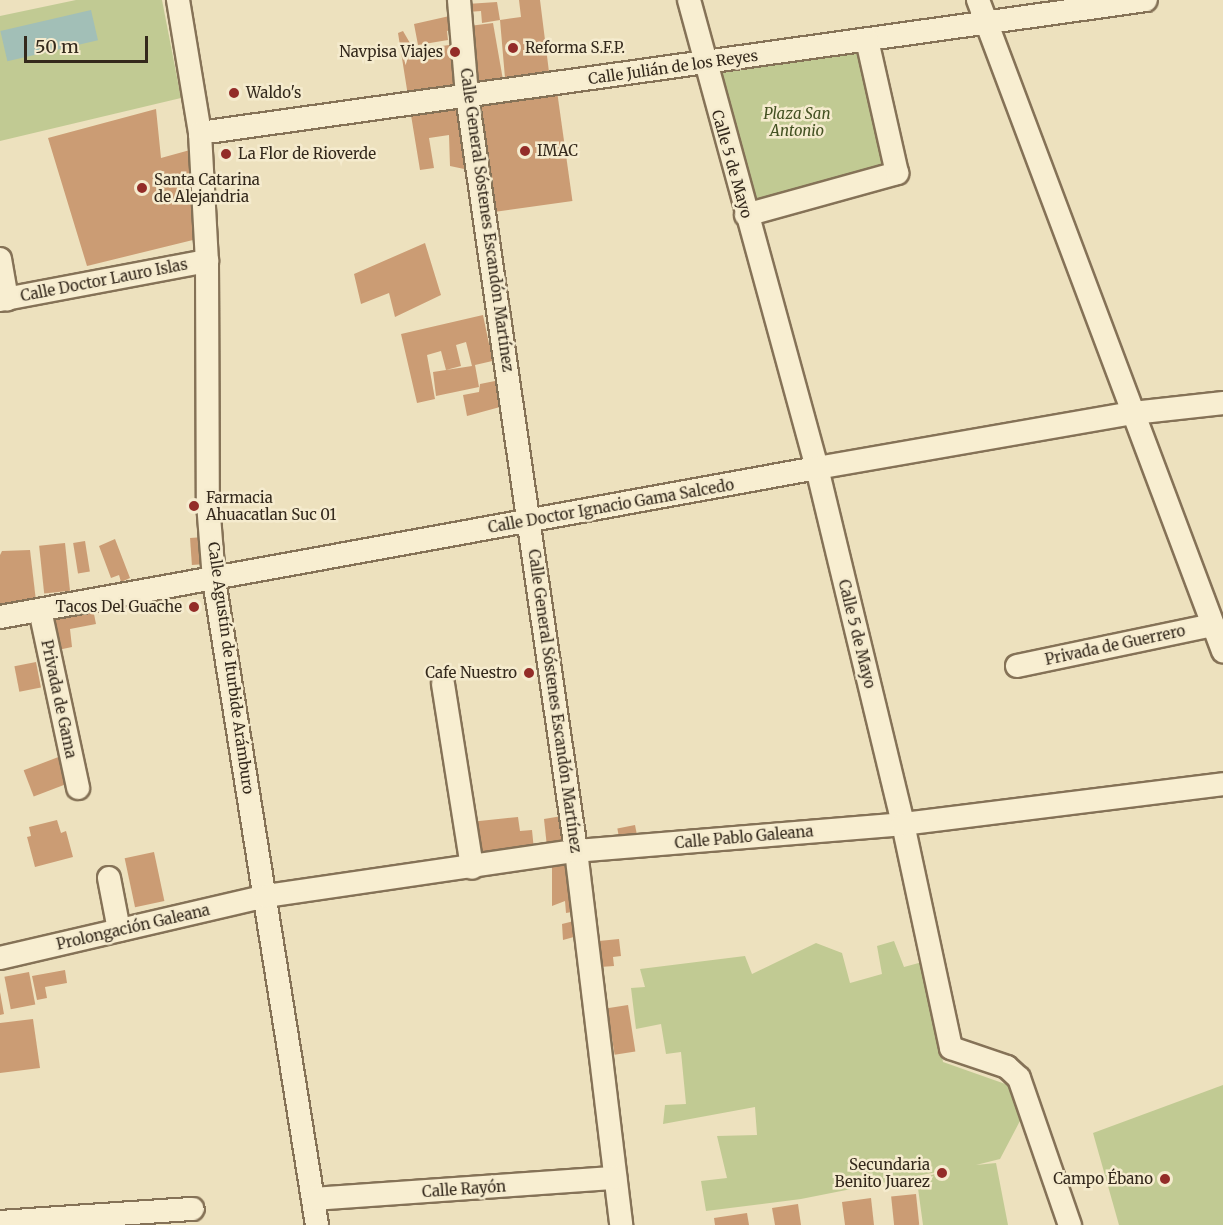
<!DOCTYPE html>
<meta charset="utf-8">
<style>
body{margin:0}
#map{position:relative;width:1223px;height:1225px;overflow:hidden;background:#ede1be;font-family:Merriweather,serif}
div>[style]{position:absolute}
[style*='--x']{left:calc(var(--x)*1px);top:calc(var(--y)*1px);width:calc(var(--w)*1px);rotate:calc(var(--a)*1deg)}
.green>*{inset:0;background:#c1ca93}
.water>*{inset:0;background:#a2bfb7;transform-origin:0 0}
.building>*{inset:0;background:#cb9c74;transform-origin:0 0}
.roads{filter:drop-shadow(2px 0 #857257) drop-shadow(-2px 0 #857257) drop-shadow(0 2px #857257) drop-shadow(0 -2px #857257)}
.minor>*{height:22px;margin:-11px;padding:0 11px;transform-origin:11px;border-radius:11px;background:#f8eed1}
.dots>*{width:16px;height:16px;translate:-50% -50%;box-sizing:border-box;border:3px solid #f5ebce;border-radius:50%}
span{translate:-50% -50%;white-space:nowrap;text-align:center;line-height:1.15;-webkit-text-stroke:5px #f5ebce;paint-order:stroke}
.poi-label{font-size:15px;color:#34291c}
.left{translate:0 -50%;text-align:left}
.right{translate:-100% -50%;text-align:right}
.street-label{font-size:15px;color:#34291c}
.park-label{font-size:15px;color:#435122;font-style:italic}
.scale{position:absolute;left:24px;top:36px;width:124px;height:27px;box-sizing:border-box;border:3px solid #34291c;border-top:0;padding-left:8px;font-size:18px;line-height:21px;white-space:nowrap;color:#34291c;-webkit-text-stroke:4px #f5ebce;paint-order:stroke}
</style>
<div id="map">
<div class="green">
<div style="clip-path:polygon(76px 0,162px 0,181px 98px,0 141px,0 16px)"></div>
<div style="clip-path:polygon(862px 48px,888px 164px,751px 203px,715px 68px)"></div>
<div style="clip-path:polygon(894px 941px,904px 967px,926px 961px,943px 1062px,1011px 1086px,1022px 1117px,1000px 1159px,976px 1165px,996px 1163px,1008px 1225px,923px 1225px,917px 1181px,942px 1171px,801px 1199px,706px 1211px,701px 1181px,727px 1178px,717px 1136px,757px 1135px,755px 1107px,663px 1124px,665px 1105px,686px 1104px,681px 1052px,666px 1054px,661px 1024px,636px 1029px,631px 988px,645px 987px,640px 969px,745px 956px,752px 974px,816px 943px,842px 953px,850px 983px,882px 974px,877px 946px)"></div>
<div style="clip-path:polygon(1223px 1085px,1223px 1225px,1119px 1225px,1093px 1133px)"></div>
</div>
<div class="water">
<div style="left:91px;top:10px;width:31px;height:93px;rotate:77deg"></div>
</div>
<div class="building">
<div style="clip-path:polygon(519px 0,540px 0,549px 72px,505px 78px,500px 20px,482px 23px,481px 11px,468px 12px,467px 4px,497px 2px,500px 20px,521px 17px)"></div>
<div style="clip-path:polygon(454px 15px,456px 28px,447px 31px,448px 40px,418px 45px,414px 24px)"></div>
<div style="clip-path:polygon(493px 23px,503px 80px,474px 82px,469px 26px)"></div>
<div style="clip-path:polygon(403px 31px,414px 50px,456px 44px,462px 88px,408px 96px,398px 33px)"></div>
<div style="left:557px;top:91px;width:111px;height:81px;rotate:82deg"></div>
<div style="clip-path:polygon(460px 103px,469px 170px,450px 166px,449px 135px,429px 138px,434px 168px,420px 170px,410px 109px)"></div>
<div style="clip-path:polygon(156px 109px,161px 158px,190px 150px,197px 239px,87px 266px,48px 138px)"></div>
<div style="clip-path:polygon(425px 243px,441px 295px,395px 317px,389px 293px,361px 304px,354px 274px)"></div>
<div style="clip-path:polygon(483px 315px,489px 344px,499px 342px,501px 359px,475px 365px,479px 387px,436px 396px,433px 372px,472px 366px,466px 342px,456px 345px,461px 366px,446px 370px,441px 351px,427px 355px,435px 399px,417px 403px,401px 334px)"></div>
<div style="clip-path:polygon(505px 379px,509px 398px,499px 400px,500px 407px,467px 416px,463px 395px,479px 392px,480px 384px)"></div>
<div style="left:204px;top:537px;width:27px;height:14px;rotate:86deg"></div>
<div style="clip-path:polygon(115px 539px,130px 578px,121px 582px,119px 575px,111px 578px,99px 546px)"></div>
<div style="left:85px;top:541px;width:31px;height:12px;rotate:81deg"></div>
<div style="left:65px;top:543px;width:48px;height:26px;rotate:84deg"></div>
<div style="clip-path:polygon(30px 550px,36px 601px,0 605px,0 555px,2px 551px)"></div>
<div style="clip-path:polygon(92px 604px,96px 624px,70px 629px,72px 647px,53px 651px,46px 611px)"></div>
<div style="left:36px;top:662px;width:26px;height:22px;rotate:79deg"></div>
<div style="left:61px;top:756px;width:28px;height:40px;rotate:69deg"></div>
<div style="clip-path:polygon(568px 815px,565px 845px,547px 847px,544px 819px)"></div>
<div style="clip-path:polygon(518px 817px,520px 831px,532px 830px,534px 850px,474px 857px,470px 822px)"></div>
<div style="clip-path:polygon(57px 820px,61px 833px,66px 831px,73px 857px,35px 867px,27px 837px,31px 836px,29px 827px)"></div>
<div style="left:635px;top:825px;width:15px;height:18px;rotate:79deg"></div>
<div style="left:154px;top:852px;width:50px;height:30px;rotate:78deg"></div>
<div style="clip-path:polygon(569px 857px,578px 911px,566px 913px,565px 901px,552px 906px,552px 859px)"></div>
<div style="clip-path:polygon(578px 920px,581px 935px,563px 940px,562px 924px)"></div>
<div style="clip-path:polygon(619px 939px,621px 956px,613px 957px,614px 966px,600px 967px,599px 941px)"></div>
<div style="clip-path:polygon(65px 970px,67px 983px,45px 987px,47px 998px,37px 1000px,32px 976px)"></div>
<div style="left:29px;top:972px;width:33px;height:25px;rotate:79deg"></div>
<div style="clip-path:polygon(0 992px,4px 1014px,0 1015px)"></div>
<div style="left:628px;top:1005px;width:47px;height:21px;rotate:81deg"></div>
<div style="clip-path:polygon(33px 1019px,40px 1068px,0 1073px,0 1023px)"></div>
<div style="left:916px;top:1194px;width:31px;height:25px;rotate:84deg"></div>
<div style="clip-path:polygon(871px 1198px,874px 1225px,845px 1225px,842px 1202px)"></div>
<div style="clip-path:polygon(798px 1204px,801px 1225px,775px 1225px,772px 1208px)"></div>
<div style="clip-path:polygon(747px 1213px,749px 1225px,715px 1225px,714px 1218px)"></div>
</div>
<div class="roads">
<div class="minor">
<div style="--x:178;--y:0;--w:135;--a:80.6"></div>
<div style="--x:200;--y:133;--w:128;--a:86.9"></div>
<div style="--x:207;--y:261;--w:242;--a:89.8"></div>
<div style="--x:208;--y:503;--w:77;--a:85.5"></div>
<div style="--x:214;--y:580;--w:653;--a:80.93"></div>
<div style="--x:459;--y:0;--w:96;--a:85.2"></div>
<div style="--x:467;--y:96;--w:763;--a:81.78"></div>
<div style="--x:576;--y:851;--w:377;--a:83.1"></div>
<div style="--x:689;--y:0;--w:485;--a:74.7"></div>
<div style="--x:817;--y:468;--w:366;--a:76.4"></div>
<div style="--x:903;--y:824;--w:229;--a:77.9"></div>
<div style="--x:951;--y:1048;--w:59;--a:18.7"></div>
<div style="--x:1007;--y:1067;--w:16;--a:43"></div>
<div style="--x:1019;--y:1078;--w:156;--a:70.9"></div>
<div style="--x:978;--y:0;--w:696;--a:69.38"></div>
<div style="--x:200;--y:133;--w:955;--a:-8"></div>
<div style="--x:746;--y:215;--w:157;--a:-15.5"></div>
<div style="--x:897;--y:173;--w:136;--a:-102.7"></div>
<div style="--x:0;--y:259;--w:41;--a:80.1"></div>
<div style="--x:0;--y:300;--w:211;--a:-10.7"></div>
<div style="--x:40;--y:610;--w:182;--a:77.9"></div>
<div style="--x:0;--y:617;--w:830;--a:-10.34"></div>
<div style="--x:817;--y:468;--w:321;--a:-9.9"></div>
<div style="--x:1133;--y:413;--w:91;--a:-6.3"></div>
<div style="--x:1017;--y:666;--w:200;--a:-11.8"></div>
<div style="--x:443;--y:684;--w:186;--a:81"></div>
<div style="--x:109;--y:878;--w:53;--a:79.1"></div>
<div style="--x:0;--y:958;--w:273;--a:-13.1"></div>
<div style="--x:266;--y:896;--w:313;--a:-8.3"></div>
<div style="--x:576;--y:851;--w:328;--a:-4.7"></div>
<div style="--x:903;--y:824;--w:322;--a:-7.1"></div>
<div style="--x:313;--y:1199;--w:303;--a:-4"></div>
<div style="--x:0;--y:1222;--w:193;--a:-3.9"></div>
</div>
</div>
<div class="dots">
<div style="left:513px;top:48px;background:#932c28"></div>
<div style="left:455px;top:52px;background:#932c28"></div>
<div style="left:234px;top:93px;background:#932c28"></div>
<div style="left:525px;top:151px;background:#932c28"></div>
<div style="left:226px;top:154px;background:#932c28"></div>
<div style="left:142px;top:188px;background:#932c28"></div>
<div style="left:194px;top:506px;background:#932c28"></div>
<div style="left:194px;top:607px;background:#932c28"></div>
<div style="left:529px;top:673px;background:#932c28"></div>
<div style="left:942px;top:1173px;background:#932c28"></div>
<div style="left:1165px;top:1179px;background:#932c28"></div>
</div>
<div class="poi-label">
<span class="left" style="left:525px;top:48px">Reforma S.F.P.</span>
<span class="right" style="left:443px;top:52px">Navpisa Viajes</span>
<span class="left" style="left:246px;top:93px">Waldo's</span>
<span class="left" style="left:537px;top:151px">IMAC</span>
<span class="left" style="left:238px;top:154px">La Flor de Rioverde</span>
<span class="left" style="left:154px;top:188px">Santa Catarina<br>de Alejandria</span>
<span class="left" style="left:206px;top:506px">Farmacia<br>Ahuacatlan Suc 01</span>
<span class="right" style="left:182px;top:607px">Tacos Del Guache</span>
<span class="right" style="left:517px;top:673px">Cafe Nuestro</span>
<span class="right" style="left:930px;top:1173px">Secundaria<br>Benito Juarez</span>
<span class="right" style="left:1153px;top:1179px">Campo Ébano</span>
</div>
<div class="street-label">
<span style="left:673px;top:67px;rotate:-8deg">Calle Julián de los Reyes</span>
<span style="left:732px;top:164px;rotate:74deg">Calle 5 de Mayo</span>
<span style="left:487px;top:220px;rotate:82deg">Calle General Sóstenes Escandón Martínez</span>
<span style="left:104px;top:280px;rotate:-11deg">Calle Doctor Lauro Islas</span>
<span style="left:611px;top:506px;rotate:-10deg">Calle Doctor Ignacio Gama Salcedo</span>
<span style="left:857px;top:634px;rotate:76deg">Calle 5 de Mayo</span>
<span style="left:1115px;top:645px;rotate:-12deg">Privada de Guerrero</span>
<span style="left:231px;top:668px;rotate:82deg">Calle Agustín de Iturbide Arámburo</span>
<span style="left:59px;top:699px;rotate:78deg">Privada de Gama</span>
<span style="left:555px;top:701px;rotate:82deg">Calle General Sóstenes Escandón Martínez</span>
<span style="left:744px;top:837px;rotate:-5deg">Calle Pablo Galeana</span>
<span style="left:133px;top:927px;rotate:-13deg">Prolongación Galeana</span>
<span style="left:464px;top:1189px;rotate:-4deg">Calle Rayón</span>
</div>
<div class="park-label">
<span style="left:797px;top:122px">Plaza San<br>Antonio</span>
</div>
<div class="scale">50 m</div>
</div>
